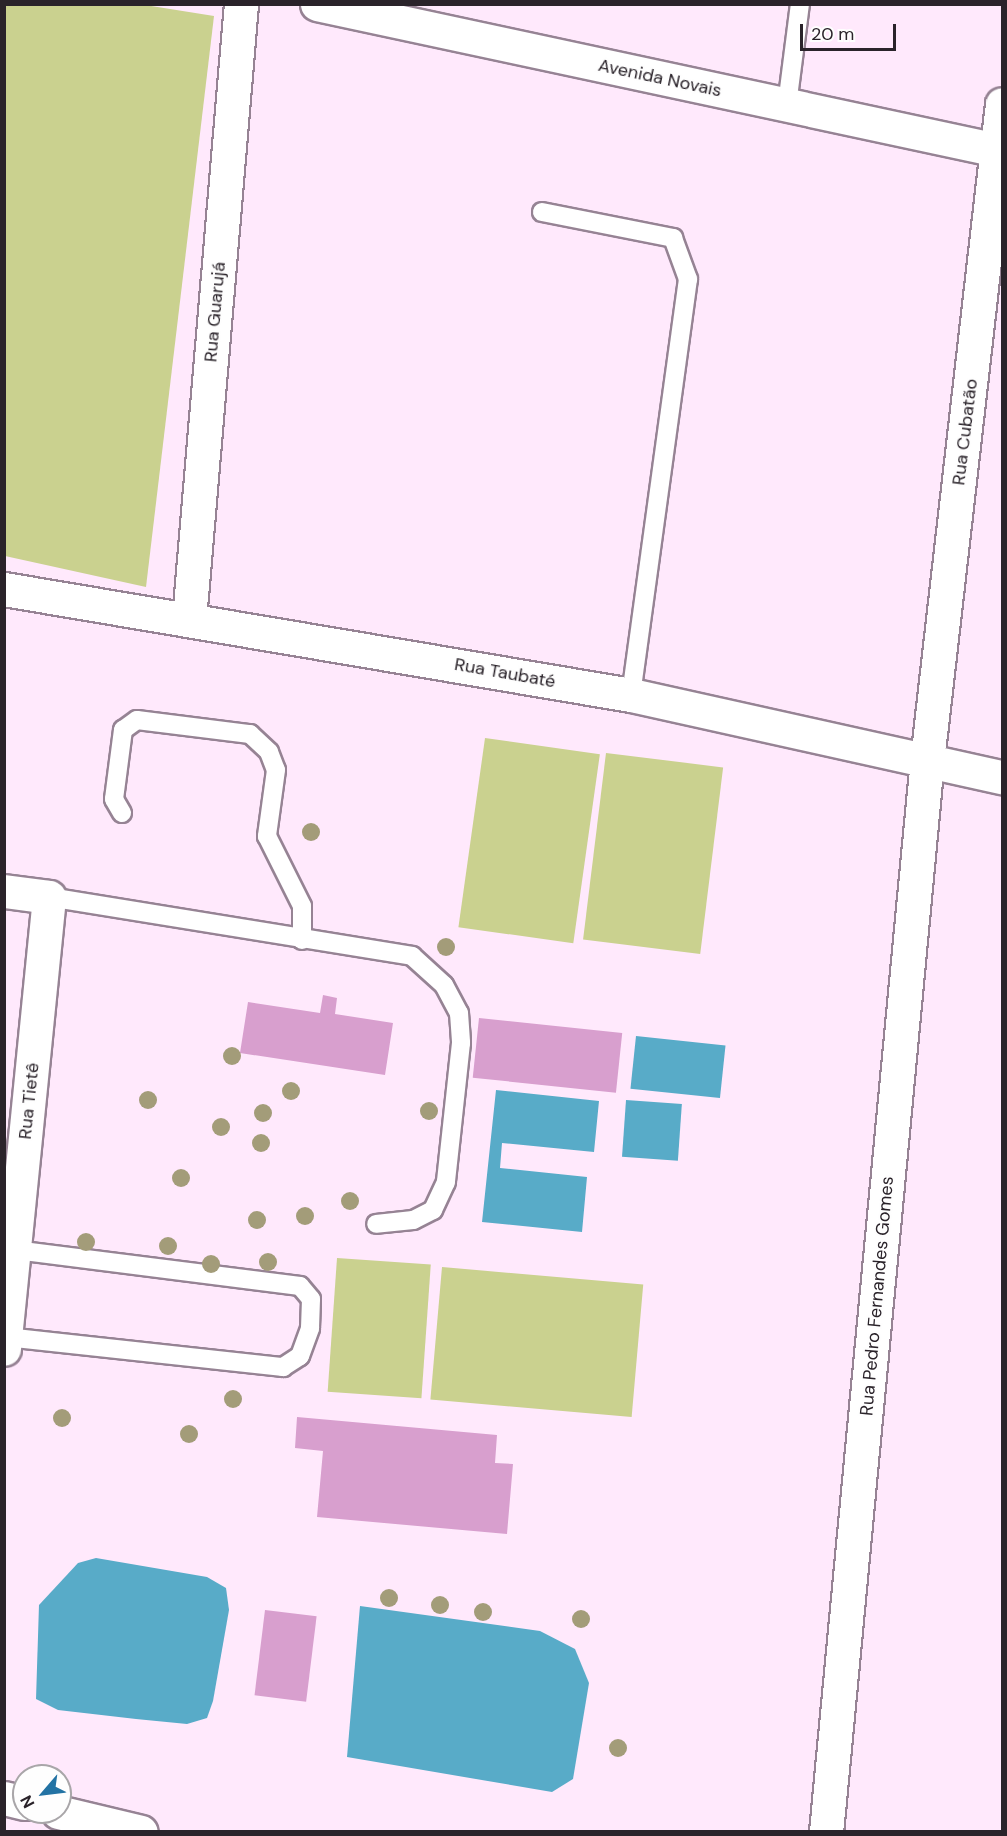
<!DOCTYPE html>
<meta charset="utf-8">
<style>
body{margin:0}
#map{position:relative;width:1007px;height:1836px;overflow:hidden;background:#ffe9fc;font-family:"DM Sans",sans-serif}
div>[style]{position:absolute}
[style*='--x']{left:calc(var(--x)*1px);top:calc(var(--y)*1px);width:calc(var(--w)*1px);rotate:calc(var(--a)*1deg)}
.green>*{inset:0;background:#cad18f;transform-origin:0 0}
.water>*{inset:0;background:#58abc8;transform-origin:0 0}
.building>*{inset:0;background:#d89fce;transform-origin:0 0}
.roads{filter:drop-shadow(2px 0 #968394) drop-shadow(-2px 0 #968394) drop-shadow(0 2px #968394) drop-shadow(0 -2px #968394)}
.lane>*{height:18px;margin:-9px;padding:0 9px;transform-origin:9px;border-radius:9px;background:#fff}
.street>*{height:33px;margin:-16.5px;padding:0 16.5px;transform-origin:16.5px;border-radius:16.5px;background:#fff}
.secondary>*{height:33px;margin:-16.5px;padding:0 16.5px;transform-origin:16.5px;border-radius:16.5px;background:#fff}
.trees>*{width:18px;height:18px;margin:-9px;border-radius:50%;background:#a39c79}
span{translate:-50% -50%;white-space:nowrap;text-align:center;line-height:1.15;-webkit-text-stroke:4.5px #fefefe;paint-order:stroke}
.street-label{font-size:18px;color:#2a232a}
.frame{position:absolute;inset:0;border:6px solid #2a232a;pointer-events:none}
.north{position:absolute;left:12px;top:1764px;width:60px;height:60px;box-sizing:border-box;background:#fefefe;border:2px solid #a9a6a9;border-radius:50%;rotate:242deg;font-size:16px;font-weight:700;line-height:24px;text-align:center;color:#2a232a}
.north::after{content:'';display:block;margin:auto;width:21px;height:27px;background:#2373a4;clip-path:polygon(50% 0,100% 100%,50% 72%,0 100%)}
.scale{position:absolute;left:800px;top:24px;width:96px;height:27px;box-sizing:border-box;border:3px solid #2a232a;border-top:0;padding-left:8px;font-size:18px;line-height:21px;white-space:nowrap;color:#2a232a;-webkit-text-stroke:4px #fefefe;paint-order:stroke}
</style>
<div id="map">
<div class="green">
<div style="clip-path:polygon(5px 4px,145px 5px,214px 16px,146px 587px,5px 556px)"></div>
<div style="left:485px;top:738px;width:116px;height:191px;rotate:8deg"></div>
<div style="left:606px;top:753px;width:118px;height:188px;rotate:7deg"></div>
<div style="left:337px;top:1258px;width:94px;height:134px;rotate:4deg"></div>
<div style="left:442px;top:1267px;width:202px;height:133px;rotate:5deg"></div>
</div>
<div class="water">
<div style="left:636px;top:1036px;width:90px;height:53px;rotate:6deg"></div>
<div style="clip-path:polygon(496px 1090px,599px 1101px,594px 1152px,502px 1143px,500px 1168px,587px 1177px,582px 1232px,482px 1222px)"></div>
<div style="left:626px;top:1100px;width:56px;height:57px;rotate:4deg"></div>
<div style="clip-path:polygon(96px 1558px,207px 1577px,226px 1588px,229px 1610px,213px 1701px,207px 1718px,187px 1724px,136px 1719px,58px 1710px,36px 1699px,39px 1605px,78px 1563px)"></div>
<div style="clip-path:polygon(360px 1606px,540px 1631px,575px 1649px,589px 1683px,573px 1779px,552px 1792px,347px 1757px)"></div>
</div>
<div class="building">
<div style="clip-path:polygon(323px 995px,337px 998px,335px 1014px,393px 1023px,385px 1075px,240px 1053px,248px 1002px,320px 1013px)"></div>
<div style="left:479px;top:1018px;width:144px;height:60px;rotate:6deg"></div>
<div style="clip-path:polygon(297px 1417px,497px 1435px,495px 1463px,513px 1464px,507px 1534px,317px 1517px,323px 1451px,295px 1448px)"></div>
<div style="left:265px;top:1610px;width:52px;height:86px;rotate:7deg"></div>
</div>
<div class="roads">
<div class="lane">
<div style="--x:787;--y:105;--w:102;--a:-82.7"></div>
<div style="--x:542;--y:212;--w:134;--a:11.2"></div>
<div style="--x:673;--y:238;--w:44;--a:69.9"></div>
<div style="--x:688;--y:279;--w:420;--a:97.8"></div>
<div style="--x:122;--y:813;--w:16;--a:-120"></div>
<div style="--x:114;--y:799;--w:70;--a:-82.6"></div>
<div style="--x:123;--y:730;--w:17;--a:-36"></div>
<div style="--x:137;--y:720;--w:114;--a:7.1"></div>
<div style="--x:250;--y:734;--w:26;--a:43"></div>
<div style="--x:269;--y:752;--w:19;--a:69"></div>
<div style="--x:276;--y:770;--w:67;--a:97.8"></div>
<div style="--x:267;--y:836;--w:78;--a:63.4"></div>
<div style="--x:302;--y:906;--w:34;--a:90"></div>
<div style="--x:49;--y:897;--w:368;--a:9.2"></div>
<div style="--x:412;--y:956;--w:43;--a:42.2"></div>
<div style="--x:444;--y:985;--w:32;--a:62"></div>
<div style="--x:459;--y:1013;--w:30;--a:86"></div>
<div style="--x:461;--y:1043;--w:140;--a:96.2"></div>
<div style="--x:446;--y:1182;--w:31;--a:115"></div>
<div style="--x:433;--y:1210;--w:22;--a:153"></div>
<div style="--x:413;--y:1220;--w:37;--a:174"></div>
<div style="--x:6;--y:1337;--w:279;--a:6.2"></div>
<div style="--x:283;--y:1367;--w:20;--a:-33"></div>
<div style="--x:300;--y:1356;--w:30;--a:-70"></div>
<div style="--x:310;--y:1328;--w:29;--a:-88"></div>
<div style="--x:311;--y:1299;--w:17;--a:-130"></div>
<div style="--x:300;--y:1286;--w:288;--a:-172.8"></div>
</div>
<div class="street">
<div style="--x:317;--y:4;--w:701;--a:12.11"></div>
<div style="--x:4;--y:589;--w:636;--a:9.6"></div>
<div style="--x:631;--y:695;--w:380;--a:12.5"></div>
<div style="--x:189;--y:619;--w:617;--a:-85.17"></div>
<div style="--x:4;--y:891;--w:45;--a:7.6"></div>
<div style="--x:49;--y:897;--w:454;--a:95.7"></div>
<div style="--x:826;--y:1832;--w:1077;--a:-84.62"></div>
<div style="--x:927;--y:760;--w:660;--a:-83.48"></div>
</div>
<div class="secondary">
<div style="--x:4;--y:1798;--w:21;--a:14"></div>
<div style="--x:58;--y:1812;--w:85;--a:13.5"></div>
</div>
</div>
<div class="trees">
<div style="left:311px;top:832px"></div>
<div style="left:446px;top:947px"></div>
<div style="left:232px;top:1056px"></div>
<div style="left:291px;top:1091px"></div>
<div style="left:148px;top:1100px"></div>
<div style="left:429px;top:1111px"></div>
<div style="left:263px;top:1113px"></div>
<div style="left:221px;top:1127px"></div>
<div style="left:261px;top:1143px"></div>
<div style="left:181px;top:1178px"></div>
<div style="left:350px;top:1201px"></div>
<div style="left:305px;top:1216px"></div>
<div style="left:257px;top:1220px"></div>
<div style="left:86px;top:1242px"></div>
<div style="left:168px;top:1246px"></div>
<div style="left:268px;top:1262px"></div>
<div style="left:211px;top:1264px"></div>
<div style="left:233px;top:1399px"></div>
<div style="left:62px;top:1418px"></div>
<div style="left:189px;top:1434px"></div>
<div style="left:389px;top:1598px"></div>
<div style="left:440px;top:1605px"></div>
<div style="left:483px;top:1612px"></div>
<div style="left:581px;top:1619px"></div>
<div style="left:618px;top:1748px"></div>
</div>
<div class="street-label">
<span style="left:660px;top:78px;rotate:12deg">Avenida Novais</span>
<span style="left:215px;top:312px;rotate:-85deg">Rua Guarujá</span>
<span style="left:965px;top:432px;rotate:-83deg">Rua Cubatão</span>
<span style="left:505px;top:673px;rotate:10deg">Rua Taubaté</span>
<span style="left:29px;top:1101px;rotate:-84deg">Rua Tietê</span>
<span style="left:877px;top:1296px;rotate:-85deg">Rua Pedro Fernandes Gomes</span>
</div>
<div class="frame"></div>
<div class="north">N</div>
<div class="scale">20 m</div>
</div>
